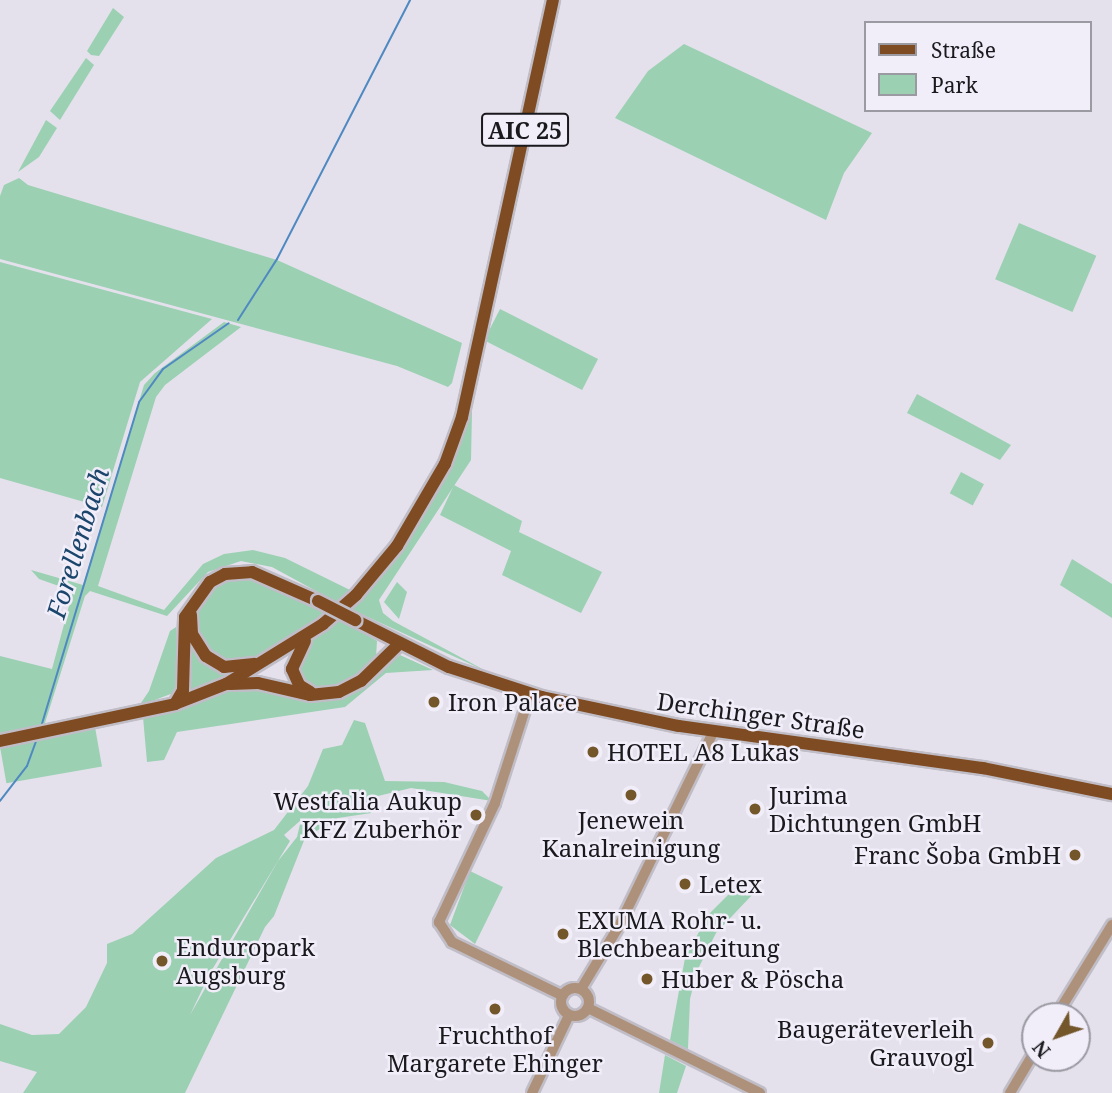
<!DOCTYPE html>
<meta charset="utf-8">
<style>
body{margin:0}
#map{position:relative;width:1112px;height:1093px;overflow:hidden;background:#e4e1ec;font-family:"Noto Serif",serif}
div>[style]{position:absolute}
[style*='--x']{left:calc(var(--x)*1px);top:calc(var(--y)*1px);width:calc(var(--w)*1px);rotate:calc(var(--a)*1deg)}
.green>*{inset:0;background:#9bd0b3;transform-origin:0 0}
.stream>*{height:2px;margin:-1px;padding:0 1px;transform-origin:1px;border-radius:1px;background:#4f89c1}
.roads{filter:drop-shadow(2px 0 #c0bdc7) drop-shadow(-2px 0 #c0bdc7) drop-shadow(0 2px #c0bdc7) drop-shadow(0 -2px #c0bdc7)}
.minor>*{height:10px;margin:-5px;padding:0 5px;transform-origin:5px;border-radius:5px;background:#ae917b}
.minor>.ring{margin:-5px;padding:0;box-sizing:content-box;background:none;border:10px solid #ae917b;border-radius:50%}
.major>*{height:12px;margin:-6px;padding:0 6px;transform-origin:6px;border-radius:6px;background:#7f4b22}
.bridges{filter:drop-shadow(2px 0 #c0bdc7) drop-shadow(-2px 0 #c0bdc7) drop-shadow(0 2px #c0bdc7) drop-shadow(0 -2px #c0bdc7)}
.major-bridge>*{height:12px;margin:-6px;padding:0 6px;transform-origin:6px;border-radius:6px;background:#7f4b22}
.dots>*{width:19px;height:19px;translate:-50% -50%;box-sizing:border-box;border:4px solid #f1eefa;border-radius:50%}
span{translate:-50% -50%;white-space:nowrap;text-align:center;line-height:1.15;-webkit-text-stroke:5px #f1eefa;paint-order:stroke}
.shield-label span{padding:2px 5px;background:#f1eefa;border:2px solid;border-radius:5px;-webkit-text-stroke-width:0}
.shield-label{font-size:23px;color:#1a191d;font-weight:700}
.poi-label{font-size:24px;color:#1a191d}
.left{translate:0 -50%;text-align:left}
.right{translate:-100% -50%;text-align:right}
.street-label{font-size:24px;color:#1a191d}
.water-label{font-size:26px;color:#1b456b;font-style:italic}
.legend{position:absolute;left:864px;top:21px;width:228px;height:91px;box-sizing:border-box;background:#f1eefa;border:2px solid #9b99a2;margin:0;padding:9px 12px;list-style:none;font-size:21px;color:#1a191d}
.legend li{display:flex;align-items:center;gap:14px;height:35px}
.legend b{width:35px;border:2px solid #9b99a2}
.north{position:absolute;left:1021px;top:1002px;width:70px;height:70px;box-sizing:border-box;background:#f1eefa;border:2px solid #9b99a2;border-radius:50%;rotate:230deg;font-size:19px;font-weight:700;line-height:28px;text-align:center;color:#1a191d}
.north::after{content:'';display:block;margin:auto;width:24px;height:32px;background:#74562b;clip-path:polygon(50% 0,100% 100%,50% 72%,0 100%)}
</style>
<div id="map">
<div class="green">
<div style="clip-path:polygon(113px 8px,124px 17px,99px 56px,91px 55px,87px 51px)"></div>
<div style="clip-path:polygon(684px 44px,872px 133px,844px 173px,826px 220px,615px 118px,648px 71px)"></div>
<div style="clip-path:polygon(86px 58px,94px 65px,60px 120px,50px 111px)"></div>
<div style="clip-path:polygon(46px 120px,57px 128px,39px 157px,18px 172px)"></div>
<div style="clip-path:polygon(19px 178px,28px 185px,277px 260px,462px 343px,452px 383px,448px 387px,397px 366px,0 259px,0 196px,4px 185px)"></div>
<div style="left:1019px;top:223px;width:84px;height:61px;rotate:23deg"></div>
<div style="clip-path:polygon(0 262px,212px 319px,140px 382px,102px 507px,0 478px)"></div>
<div style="left:500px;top:309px;width:110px;height:35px;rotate:27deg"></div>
<div style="clip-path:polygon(224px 322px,241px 327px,165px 385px,156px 397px,98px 586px,164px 610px,203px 564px,224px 554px,253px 550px,285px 558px,350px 590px,338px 603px,272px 567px,241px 561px,208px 572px,167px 616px,90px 591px,85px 596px,44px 726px,0 735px,0 656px,52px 669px,73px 591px,39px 579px,31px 570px,83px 585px,144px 385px,155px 373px)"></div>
<div style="clip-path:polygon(917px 394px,1011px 445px,1000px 460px,907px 413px)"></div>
<div style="clip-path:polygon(468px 412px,472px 412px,471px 460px,379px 600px,383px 613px,393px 621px,488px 672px,348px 608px,415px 528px,443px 479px)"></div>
<div style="left:961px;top:472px;width:26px;height:24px;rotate:28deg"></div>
<div style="clip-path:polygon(454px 485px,522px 521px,519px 532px,602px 572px,581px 613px,502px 575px,511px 551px,440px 515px)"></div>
<div style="clip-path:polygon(1072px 559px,1112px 584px,1112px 618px,1060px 585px)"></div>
<div style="clip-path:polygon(252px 576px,328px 612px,262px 656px,226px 662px,211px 654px,199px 638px,197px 608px,214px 586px,227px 579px)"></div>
<div style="clip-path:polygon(397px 582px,407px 592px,399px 619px,384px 602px)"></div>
<div style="clip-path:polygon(339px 618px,377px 641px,376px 657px,361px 675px,344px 685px,316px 689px,303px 684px,295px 669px,302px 650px)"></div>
<div style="clip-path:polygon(176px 627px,180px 681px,176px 692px,139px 706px,149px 691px,170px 631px)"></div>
<div style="clip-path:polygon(187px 633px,201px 658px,236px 674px,183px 695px)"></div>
<div style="clip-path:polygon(400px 655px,433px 670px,386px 673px,345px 707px,177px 732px,164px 760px,147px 762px,143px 717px,248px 686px,316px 702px,336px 700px,359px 690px)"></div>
<div style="clip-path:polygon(evenodd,354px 720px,365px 723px,385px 781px,444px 782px,482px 791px,492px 801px,411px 788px,378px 796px,371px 813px,338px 818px,305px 838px,274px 916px,265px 927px,185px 1093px,23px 1093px,37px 1072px,0 1061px,0 1024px,32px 1035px,59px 1034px,86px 1007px,107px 963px,107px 944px,132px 934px,216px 858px,274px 830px,308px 786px,323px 749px,342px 745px,354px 720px,301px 820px,297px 837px,278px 861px,190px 1015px,210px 973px,290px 841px,284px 835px,301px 820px)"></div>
<div style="left:95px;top:727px;width:40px;height:97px;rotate:80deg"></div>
<div style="clip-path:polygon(470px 871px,503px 887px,475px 944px,450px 925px)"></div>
<div style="clip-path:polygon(742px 881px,752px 895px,716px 933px,697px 971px,690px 999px,688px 1049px,670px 1040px,685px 958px,708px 915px)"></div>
<div style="clip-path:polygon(665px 1055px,686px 1066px,677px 1093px,659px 1093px)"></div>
</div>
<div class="stream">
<div style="--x:238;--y:320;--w:72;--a:-57.4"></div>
<div style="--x:277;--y:259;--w:291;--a:-62.8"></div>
<div style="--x:41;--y:727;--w:339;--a:-73.2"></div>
<div style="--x:139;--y:402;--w:41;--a:-54"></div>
<div style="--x:163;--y:369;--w:80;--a:-34.9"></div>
<div style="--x:0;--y:801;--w:44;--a:-52.4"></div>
<div style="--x:27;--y:766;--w:29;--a:-70"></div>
</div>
<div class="roads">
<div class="minor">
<div style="--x:530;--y:694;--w:114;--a:107.8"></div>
<div style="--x:495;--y:803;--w:132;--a:115.2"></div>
<div style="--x:439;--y:922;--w:24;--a:57"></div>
<div style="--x:452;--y:942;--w:123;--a:25.9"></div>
<div class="ring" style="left:561px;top:988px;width:18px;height:18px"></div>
<div style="--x:581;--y:989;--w:74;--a:-58.9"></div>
<div style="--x:619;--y:926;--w:216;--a:-64.1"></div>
<div style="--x:588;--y:1008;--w:192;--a:26.3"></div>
<div style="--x:1056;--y:1016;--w:107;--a:-58.4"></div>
<div style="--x:532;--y:1093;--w:86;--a:-64.6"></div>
<div style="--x:1010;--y:1093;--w:49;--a:-59.2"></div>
</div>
<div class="major">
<div style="--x:191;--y:615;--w:19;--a:87"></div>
<div style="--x:192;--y:634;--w:26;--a:58"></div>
<div style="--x:206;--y:656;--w:21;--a:31"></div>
<div style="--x:224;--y:667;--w:30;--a:-6"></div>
<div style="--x:355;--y:620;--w:105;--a:26.6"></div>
<div style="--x:449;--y:667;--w:98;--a:17.9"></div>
<div style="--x:542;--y:697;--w:140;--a:12"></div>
<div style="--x:679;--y:726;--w:307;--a:7.9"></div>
<div style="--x:983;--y:768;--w:132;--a:11.4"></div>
<div style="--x:305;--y:641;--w:31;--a:115"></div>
<div style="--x:292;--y:669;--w:17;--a:66"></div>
<div style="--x:299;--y:685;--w:13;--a:32"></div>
<div style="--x:230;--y:684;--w:28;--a:-2"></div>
<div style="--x:258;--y:683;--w:53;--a:13"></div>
<div style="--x:310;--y:695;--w:29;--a:-6"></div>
<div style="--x:339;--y:692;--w:25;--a:-27"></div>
<div style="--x:361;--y:681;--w:53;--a:-44.2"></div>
<div style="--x:175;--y:704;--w:16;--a:-60"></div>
<div style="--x:183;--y:690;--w:73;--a:-88.4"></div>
<div style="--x:185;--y:617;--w:43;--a:-54.5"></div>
<div style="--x:210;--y:582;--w:17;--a:-28"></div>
<div style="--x:225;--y:574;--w:27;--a:-4"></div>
<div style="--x:252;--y:572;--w:72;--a:23.7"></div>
<div style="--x:0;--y:741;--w:179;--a:-11.9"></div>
<div style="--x:175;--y:704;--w:55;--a:-21.4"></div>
<div style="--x:226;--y:684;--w:114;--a:-31.7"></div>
<div style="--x:323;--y:624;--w:44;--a:-41.3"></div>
<div style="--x:356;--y:595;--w:64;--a:-50.1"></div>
<div style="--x:397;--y:546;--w:95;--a:-59.7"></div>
<div style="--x:445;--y:464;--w:50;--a:-70.1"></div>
<div style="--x:462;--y:417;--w:427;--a:-77.7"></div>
</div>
</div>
<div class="bridges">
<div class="major-bridge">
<div style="--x:318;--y:601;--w:42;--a:27.2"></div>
</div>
</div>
<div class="dots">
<div style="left:434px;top:702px;background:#74562b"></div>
<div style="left:593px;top:752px;background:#74562b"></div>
<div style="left:631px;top:795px;background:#74562b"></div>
<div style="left:755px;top:809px;background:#74562b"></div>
<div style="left:476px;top:815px;background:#74562b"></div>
<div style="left:1075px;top:855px;background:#74562b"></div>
<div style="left:685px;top:884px;background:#74562b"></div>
<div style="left:563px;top:934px;background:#74562b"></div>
<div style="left:162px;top:961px;background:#74562b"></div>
<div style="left:647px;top:979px;background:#74562b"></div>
<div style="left:495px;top:1009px;background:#74562b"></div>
<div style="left:988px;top:1043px;background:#74562b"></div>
</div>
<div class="shield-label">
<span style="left:525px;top:130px">AIC 25</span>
</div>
<div class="poi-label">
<span class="left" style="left:448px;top:702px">Iron Palace</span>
<span class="left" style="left:607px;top:752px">HOTEL A8 Lukas</span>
<span class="left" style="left:769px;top:809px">Jurima<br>Dichtungen GmbH</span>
<span class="right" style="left:462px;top:815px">Westfalia Aukup<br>KFZ Zuberhör</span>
<span style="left:631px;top:834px">Jenewein<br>Kanalreinigung</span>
<span class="right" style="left:1061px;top:855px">Franc Šoba GmbH</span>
<span class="left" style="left:699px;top:884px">Letex</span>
<span class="left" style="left:577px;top:934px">EXUMA Rohr- u.<br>Blechbearbeitung</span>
<span class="left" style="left:176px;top:961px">Enduropark<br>Augsburg</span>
<span class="left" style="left:661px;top:979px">Huber &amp; Pöscha</span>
<span class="right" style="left:974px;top:1043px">Baugeräteverleih<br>Grauvogl</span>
<span style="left:495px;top:1049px">Fruchthof<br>Margarete Ehinger</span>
</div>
<div class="street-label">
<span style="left:761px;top:715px;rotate:8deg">Derchinger Straße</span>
</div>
<div class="water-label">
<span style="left:78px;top:543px;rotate:-73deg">Forellenbach</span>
</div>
<ul class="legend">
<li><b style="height:9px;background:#7f4b22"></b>Straße</li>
<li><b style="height:19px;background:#9bd0b3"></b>Park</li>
</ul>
<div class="north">N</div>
</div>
